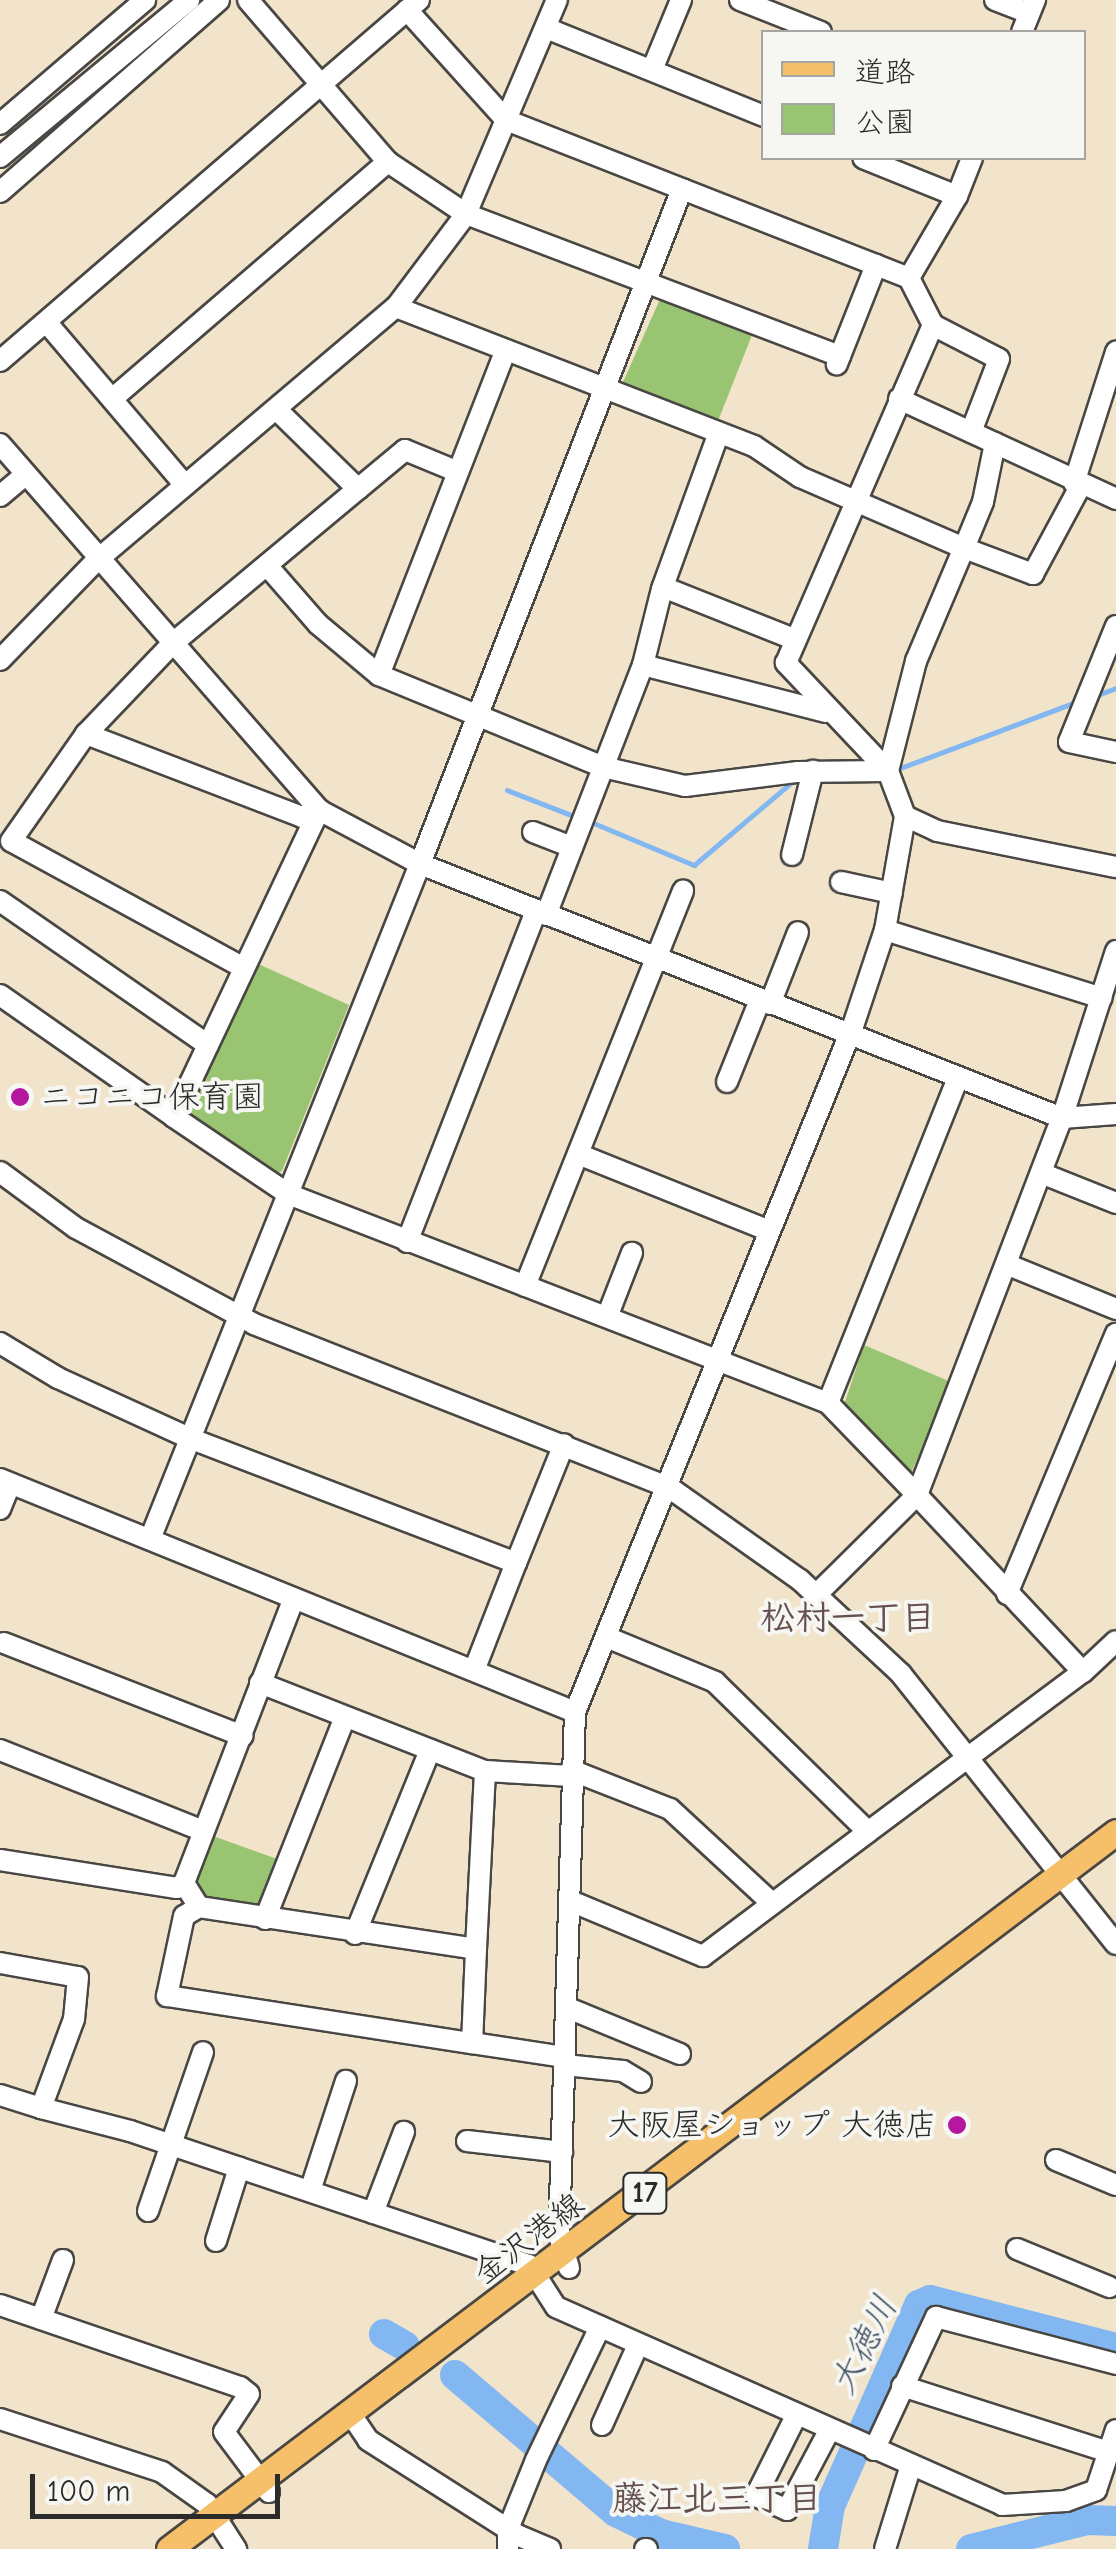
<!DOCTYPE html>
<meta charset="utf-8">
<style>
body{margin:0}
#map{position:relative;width:1116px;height:2549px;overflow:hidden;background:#f2e3cb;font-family:"Comic Neue","Klee One",sans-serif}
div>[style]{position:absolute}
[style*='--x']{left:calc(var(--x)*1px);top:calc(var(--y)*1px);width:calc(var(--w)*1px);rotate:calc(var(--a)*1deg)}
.green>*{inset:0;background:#99c471}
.stream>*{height:5px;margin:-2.5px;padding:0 2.5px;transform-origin:2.5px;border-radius:2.5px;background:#82b7f1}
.river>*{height:30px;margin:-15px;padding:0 15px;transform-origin:15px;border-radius:15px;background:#82b7f1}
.roads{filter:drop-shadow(2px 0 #494743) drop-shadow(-2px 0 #494743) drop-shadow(0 2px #494743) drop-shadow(0 -2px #494743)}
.minor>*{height:20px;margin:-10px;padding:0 10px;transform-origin:10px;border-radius:10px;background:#fff}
.major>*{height:25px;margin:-12.5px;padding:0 12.5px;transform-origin:12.5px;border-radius:12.5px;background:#f6c06b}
.dots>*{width:28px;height:28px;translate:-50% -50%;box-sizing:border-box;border:5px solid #f6f6f2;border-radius:50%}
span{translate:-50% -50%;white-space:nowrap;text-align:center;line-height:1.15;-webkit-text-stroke:8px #f6f6f2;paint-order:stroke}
.shield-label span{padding:2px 8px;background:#f6f6f2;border:2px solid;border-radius:8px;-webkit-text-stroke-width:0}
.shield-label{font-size:30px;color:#2b2b2b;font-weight:700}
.poi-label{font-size:32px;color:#2b2b2b}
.left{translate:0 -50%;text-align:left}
.right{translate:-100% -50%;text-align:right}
.street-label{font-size:32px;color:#2b2b2b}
.neighbourhood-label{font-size:35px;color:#65504f;font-weight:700}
.water-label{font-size:35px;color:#455566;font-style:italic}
.legend{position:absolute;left:761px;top:30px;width:325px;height:130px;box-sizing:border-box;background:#f6f6f2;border:2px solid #a5a5a2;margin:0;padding:12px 18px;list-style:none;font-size:30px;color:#2b2b2b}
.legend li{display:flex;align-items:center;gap:20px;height:50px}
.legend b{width:50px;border:2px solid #a5a5a2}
.scale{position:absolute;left:30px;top:2474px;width:250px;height:45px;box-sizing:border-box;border:5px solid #2b2b2b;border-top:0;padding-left:12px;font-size:30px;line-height:35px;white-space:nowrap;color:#2b2b2b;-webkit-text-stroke:8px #f6f6f2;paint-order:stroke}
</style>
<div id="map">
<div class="green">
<div style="clip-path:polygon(661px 297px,752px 335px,716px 426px,633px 394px,623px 382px)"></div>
<div style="clip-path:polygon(256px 963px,349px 1005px,282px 1171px,273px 1175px,191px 1116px,188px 1107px)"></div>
<div style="clip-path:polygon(864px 1345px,951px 1382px,911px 1473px,844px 1405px)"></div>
<div style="clip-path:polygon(210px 1835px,280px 1860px,255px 1910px,204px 1902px,193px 1875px)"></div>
</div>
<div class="stream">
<div style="--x:1095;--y:696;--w:22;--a:-21"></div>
<div style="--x:895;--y:770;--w:197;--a:-20.6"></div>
<div style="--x:507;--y:790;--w:69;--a:21.3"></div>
<div style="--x:591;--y:822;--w:112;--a:22.7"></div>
<div style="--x:694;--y:865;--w:128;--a:-40.3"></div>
</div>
<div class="river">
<div style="--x:384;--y:2334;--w:24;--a:30"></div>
<div style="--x:455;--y:2375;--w:211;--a:40.4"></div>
<div style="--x:616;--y:2512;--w:50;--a:26.1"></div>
<div style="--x:661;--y:2534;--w:66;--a:13.2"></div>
<div style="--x:823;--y:2549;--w:44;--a:-80.8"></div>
<div style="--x:830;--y:2506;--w:220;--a:-66.1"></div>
<div style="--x:919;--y:2305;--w:12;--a:-24"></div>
<div style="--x:930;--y:2300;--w:192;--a:14.5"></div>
<div style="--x:971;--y:2549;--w:120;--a:-14"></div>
<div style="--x:1087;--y:2520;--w:29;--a:2"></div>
</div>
<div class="roads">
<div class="minor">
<div style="--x:248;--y:0;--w:214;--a:49.2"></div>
<div style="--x:388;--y:162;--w:94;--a:33.7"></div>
<div style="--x:466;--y:214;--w:400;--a:20.8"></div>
<div style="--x:840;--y:356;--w:9;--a:111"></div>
<div style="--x:740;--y:0;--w:87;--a:21.6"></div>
<div style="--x:995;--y:0;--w:36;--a:21"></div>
<div style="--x:407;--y:10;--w:148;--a:48"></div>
<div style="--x:506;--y:120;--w:433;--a:21.4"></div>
<div style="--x:546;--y:28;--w:235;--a:22"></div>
<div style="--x:1022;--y:32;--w:35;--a:-68"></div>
<div style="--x:652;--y:70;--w:76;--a:-67.5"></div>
<div style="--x:0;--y:124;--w:191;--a:-40.5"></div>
<div style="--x:0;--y:157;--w:246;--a:-39.7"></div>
<div style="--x:0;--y:192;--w:291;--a:-41.2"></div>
<div style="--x:957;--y:196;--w:41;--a:-68.5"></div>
<div style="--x:47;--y:323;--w:213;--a:49.6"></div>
<div style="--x:933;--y:325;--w:74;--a:27.3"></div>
<div style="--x:999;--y:359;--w:78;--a:111"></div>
<div style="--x:840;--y:356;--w:98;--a:-68.4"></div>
<div style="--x:0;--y:361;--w:553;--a:-40.75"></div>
<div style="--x:112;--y:399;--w:364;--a:-40.7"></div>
<div style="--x:899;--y:399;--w:239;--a:24.7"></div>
<div style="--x:995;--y:443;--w:60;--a:101.5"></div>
<div style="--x:983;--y:502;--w:50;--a:112.4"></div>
<div style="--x:964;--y:548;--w:74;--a:20.6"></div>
<div style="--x:1033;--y:574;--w:101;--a:-61.7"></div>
<div style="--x:0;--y:444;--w:486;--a:48.9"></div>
<div style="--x:319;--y:810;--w:115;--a:28.1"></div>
<div style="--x:420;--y:864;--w:727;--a:111.8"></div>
<div style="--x:1074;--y:483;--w:138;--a:-72.2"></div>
<div style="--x:358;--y:489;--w:61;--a:-39.7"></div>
<div style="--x:405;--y:450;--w:57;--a:22.5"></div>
<div style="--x:0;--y:496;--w:33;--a:-40"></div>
<div style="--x:270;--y:569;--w:73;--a:48.9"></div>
<div style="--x:318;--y:624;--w:80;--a:39.9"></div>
<div style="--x:379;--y:675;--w:242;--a:22.3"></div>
<div style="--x:603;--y:767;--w:84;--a:13"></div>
<div style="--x:685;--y:786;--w:114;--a:-7.1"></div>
<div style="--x:798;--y:772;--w:90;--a:-0.6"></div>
<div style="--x:888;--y:771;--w:114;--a:-75.7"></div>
<div style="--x:916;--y:661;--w:123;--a:-67"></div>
<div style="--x:964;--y:548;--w:179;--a:-156.6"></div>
<div style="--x:800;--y:477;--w:55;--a:-146"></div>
<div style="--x:754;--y:446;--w:384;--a:-158.8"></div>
<div style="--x:663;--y:587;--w:141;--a:21.7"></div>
<div style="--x:1116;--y:626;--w:125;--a:112.1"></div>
<div style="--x:1069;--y:742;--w:48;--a:12"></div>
<div style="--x:0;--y:660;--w:138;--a:-45.9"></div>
<div style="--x:96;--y:561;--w:393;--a:-40.3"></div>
<div style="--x:396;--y:307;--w:116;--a:-53"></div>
<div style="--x:466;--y:214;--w:233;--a:-67"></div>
<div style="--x:643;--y:665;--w:189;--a:14.4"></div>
<div style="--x:379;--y:675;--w:348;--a:-68.7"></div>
<div style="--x:86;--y:734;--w:231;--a:21"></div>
<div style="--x:302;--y:817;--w:18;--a:-22"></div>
<div style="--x:905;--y:816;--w:35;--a:25"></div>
<div style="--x:937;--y:831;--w:183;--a:11.4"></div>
<div style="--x:533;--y:832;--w:42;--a:21"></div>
<div style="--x:792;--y:855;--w:87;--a:-76"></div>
<div style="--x:841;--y:882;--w:52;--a:12.2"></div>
<div style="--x:0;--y:901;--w:253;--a:34.7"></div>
<div style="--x:546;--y:915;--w:268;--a:-68.8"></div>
<div style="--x:643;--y:665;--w:78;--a:-76"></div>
<div style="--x:662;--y:589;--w:164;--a:-70"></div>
<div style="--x:885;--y:930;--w:227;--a:17.4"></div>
<div style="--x:1116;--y:951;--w:176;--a:107.9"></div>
<div style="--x:1062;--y:1118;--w:54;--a:-4.2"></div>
<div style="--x:244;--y:968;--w:265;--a:-151.4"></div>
<div style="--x:11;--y:841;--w:131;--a:-55"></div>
<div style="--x:86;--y:734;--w:126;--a:-46.3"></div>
<div style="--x:173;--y:643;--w:241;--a:-39.8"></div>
<div style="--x:358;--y:489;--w:113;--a:-135.7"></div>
<div style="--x:0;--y:995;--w:213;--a:35"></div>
<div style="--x:174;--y:1117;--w:340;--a:-64.7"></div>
<div style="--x:770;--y:1004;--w:77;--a:-68.7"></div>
<div style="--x:727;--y:1082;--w:88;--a:-68.1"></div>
<div style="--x:174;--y:1117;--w:138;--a:34"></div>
<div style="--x:288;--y:1194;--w:579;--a:21.16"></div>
<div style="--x:828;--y:1403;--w:128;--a:45.9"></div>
<div style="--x:917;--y:1495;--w:141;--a:135.3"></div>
<div style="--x:578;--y:1154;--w:204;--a:21.9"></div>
<div style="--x:0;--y:1172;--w:94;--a:36.4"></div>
<div style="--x:76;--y:1228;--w:202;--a:28.3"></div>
<div style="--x:254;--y:1324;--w:447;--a:21.5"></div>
<div style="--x:670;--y:1488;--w:159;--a:35.3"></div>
<div style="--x:800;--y:1580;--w:138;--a:42.9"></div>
<div style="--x:901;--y:1674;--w:345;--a:51.5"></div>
<div style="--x:1041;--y:1173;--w:81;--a:21.8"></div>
<div style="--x:407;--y:1242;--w:355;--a:-68.7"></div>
<div style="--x:1006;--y:1264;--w:119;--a:22.2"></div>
<div style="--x:525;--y:1286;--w:426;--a:-68.2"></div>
<div style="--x:607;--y:1317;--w:69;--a:-68.7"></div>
<div style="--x:0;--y:1343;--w:68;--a:31.1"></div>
<div style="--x:58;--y:1378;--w:144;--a:24.6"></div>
<div style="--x:189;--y:1438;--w:350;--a:20.9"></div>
<div style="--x:516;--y:1563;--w:128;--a:-68"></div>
<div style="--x:828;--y:1403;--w:350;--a:-68.2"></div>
<div style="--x:0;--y:1479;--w:620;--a:22.06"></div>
<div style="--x:0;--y:1509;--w:27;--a:-68"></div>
<div style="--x:1007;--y:1594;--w:282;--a:-67.3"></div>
<div style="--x:609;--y:1638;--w:115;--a:22.5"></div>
<div style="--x:715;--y:1682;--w:214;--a:44.4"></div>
<div style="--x:868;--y:1832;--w:268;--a:-36.7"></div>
<div style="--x:1083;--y:1672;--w:243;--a:-133.2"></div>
<div style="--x:917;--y:1495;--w:404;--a:-69"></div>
<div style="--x:1062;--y:1118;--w:690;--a:-158.41"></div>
<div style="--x:420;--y:864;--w:724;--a:-68.79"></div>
<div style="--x:4;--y:1643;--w:256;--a:21.3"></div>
<div style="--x:475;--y:1668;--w:113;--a:-68.7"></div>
<div style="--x:1083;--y:1672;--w:45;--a:-43.2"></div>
<div style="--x:260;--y:1683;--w:242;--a:21.4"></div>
<div style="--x:485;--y:1771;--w:86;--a:3.3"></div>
<div style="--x:0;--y:1750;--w:219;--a:21.7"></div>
<div style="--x:571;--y:1770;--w:106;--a:21.5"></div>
<div style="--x:670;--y:1809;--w:139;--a:42.7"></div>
<div style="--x:0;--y:1860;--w:179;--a:9"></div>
<div style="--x:177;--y:1888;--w:9;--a:-36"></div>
<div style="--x:184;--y:1883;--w:28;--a:58"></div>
<div style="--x:199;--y:1907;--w:280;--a:8.6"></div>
<div style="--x:476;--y:1949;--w:94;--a:92.4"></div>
<div style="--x:472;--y:2043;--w:94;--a:8.6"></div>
<div style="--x:184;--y:1883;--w:305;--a:-68.9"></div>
<div style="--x:573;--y:1902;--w:141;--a:22.6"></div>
<div style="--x:703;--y:1956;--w:206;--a:-36.9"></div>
<div style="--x:199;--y:1907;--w:17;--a:149"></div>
<div style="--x:184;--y:1916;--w:82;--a:102"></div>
<div style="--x:167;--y:1996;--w:309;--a:8.8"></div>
<div style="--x:265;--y:1919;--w:217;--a:-68.4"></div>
<div style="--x:355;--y:1934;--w:199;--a:-67.8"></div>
<div style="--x:476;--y:1949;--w:178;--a:-87.1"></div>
<div style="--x:0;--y:1963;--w:79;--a:10.2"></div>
<div style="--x:78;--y:1977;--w:42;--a:95.4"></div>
<div style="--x:74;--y:2019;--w:95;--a:110.3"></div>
<div style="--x:41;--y:2108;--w:92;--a:14.5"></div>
<div style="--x:130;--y:2131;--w:421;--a:18.6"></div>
<div style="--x:529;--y:2265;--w:50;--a:57.3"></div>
<div style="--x:556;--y:2307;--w:488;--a:23.9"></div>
<div style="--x:1002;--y:2505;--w:64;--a:-3.6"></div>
<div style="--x:1066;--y:2501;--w:32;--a:-20"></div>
<div style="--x:1096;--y:2490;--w:63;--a:-71.6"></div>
<div style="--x:568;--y:2008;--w:121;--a:22.3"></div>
<div style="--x:565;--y:2065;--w:58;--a:5.9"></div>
<div style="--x:623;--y:2071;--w:21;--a:31"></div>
<div style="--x:0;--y:2095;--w:43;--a:17.6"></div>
<div style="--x:467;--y:2141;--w:96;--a:6.6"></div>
<div style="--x:1056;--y:2160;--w:65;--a:22.6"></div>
<div style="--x:310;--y:2191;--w:116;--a:-71.9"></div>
<div style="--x:148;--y:2211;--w:168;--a:-70.9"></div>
<div style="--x:373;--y:2213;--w:87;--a:-69.1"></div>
<div style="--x:216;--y:2241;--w:77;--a:-72.5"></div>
<div style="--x:1017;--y:2249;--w:100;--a:22.4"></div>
<div style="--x:569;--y:2268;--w:34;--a:-107"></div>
<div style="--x:559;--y:2235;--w:523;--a:-88.25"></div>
<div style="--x:575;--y:1712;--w:740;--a:-67.94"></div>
<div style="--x:853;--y:1026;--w:101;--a:-71.6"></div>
<div style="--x:885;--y:930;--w:116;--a:-80"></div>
<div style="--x:905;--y:816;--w:48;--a:-110.7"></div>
<div style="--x:888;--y:771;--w:149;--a:-133.4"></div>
<div style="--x:786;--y:663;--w:369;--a:-66.5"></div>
<div style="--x:933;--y:325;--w:53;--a:-117.1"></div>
<div style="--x:909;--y:278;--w:95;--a:-59.7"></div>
<div style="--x:957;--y:196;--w:101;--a:-158"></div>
<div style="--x:0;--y:2305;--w:254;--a:18.9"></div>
<div style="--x:240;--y:2387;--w:11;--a:38"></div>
<div style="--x:249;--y:2394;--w:45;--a:123.3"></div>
<div style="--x:224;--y:2432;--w:75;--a:53.1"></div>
<div style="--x:41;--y:2319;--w:63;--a:-69.6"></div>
<div style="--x:902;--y:2386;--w:217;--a:17.7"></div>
<div style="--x:350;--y:2413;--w:32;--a:56"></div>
<div style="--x:368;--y:2440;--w:177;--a:32.5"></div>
<div style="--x:517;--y:2535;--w:36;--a:23"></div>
<div style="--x:795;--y:2418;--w:87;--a:116.6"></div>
<div style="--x:756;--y:2496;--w:34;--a:24"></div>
<div style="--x:787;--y:2510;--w:89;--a:-62"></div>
<div style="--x:0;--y:2419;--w:170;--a:18.1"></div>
<div style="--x:162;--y:2472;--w:55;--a:35.4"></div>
<div style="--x:207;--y:2504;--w:54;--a:57.2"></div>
<div style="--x:602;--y:2425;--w:88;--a:-65.8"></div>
<div style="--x:874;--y:2450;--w:147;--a:-65"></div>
<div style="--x:936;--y:2317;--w:186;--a:14.6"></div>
<div style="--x:508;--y:2549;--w:20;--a:-90"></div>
<div style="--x:508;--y:2529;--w:74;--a:-67.9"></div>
<div style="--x:536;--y:2460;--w:148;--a:-64.3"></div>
<div style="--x:645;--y:2549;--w:2;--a:0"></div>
<div style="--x:885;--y:2549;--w:88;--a:-72.8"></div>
</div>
<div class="major">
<div style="--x:169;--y:2549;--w:1188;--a:-37.13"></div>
</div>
</div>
<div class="dots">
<div style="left:20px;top:1097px;background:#b5179e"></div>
<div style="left:957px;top:2125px;background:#b5179e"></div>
</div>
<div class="shield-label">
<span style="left:645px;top:2193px">17</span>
</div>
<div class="poi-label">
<span class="left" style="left:40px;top:1097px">ニコニコ保育園</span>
<span class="right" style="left:937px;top:2125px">大阪屋ショップ 大徳店</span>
</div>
<div class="street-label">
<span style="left:529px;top:2239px;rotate:-37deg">金沢港線</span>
</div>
<div class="neighbourhood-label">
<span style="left:848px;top:1618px">松村一丁目</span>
<span style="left:717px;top:2499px">藤江北三丁目</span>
</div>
<div class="water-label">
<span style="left:864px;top:2345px;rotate:-63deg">大徳川</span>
</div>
<ul class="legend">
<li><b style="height:12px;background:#f6c06b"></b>道路</li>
<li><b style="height:28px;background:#99c471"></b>公園</li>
</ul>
<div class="scale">100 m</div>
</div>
